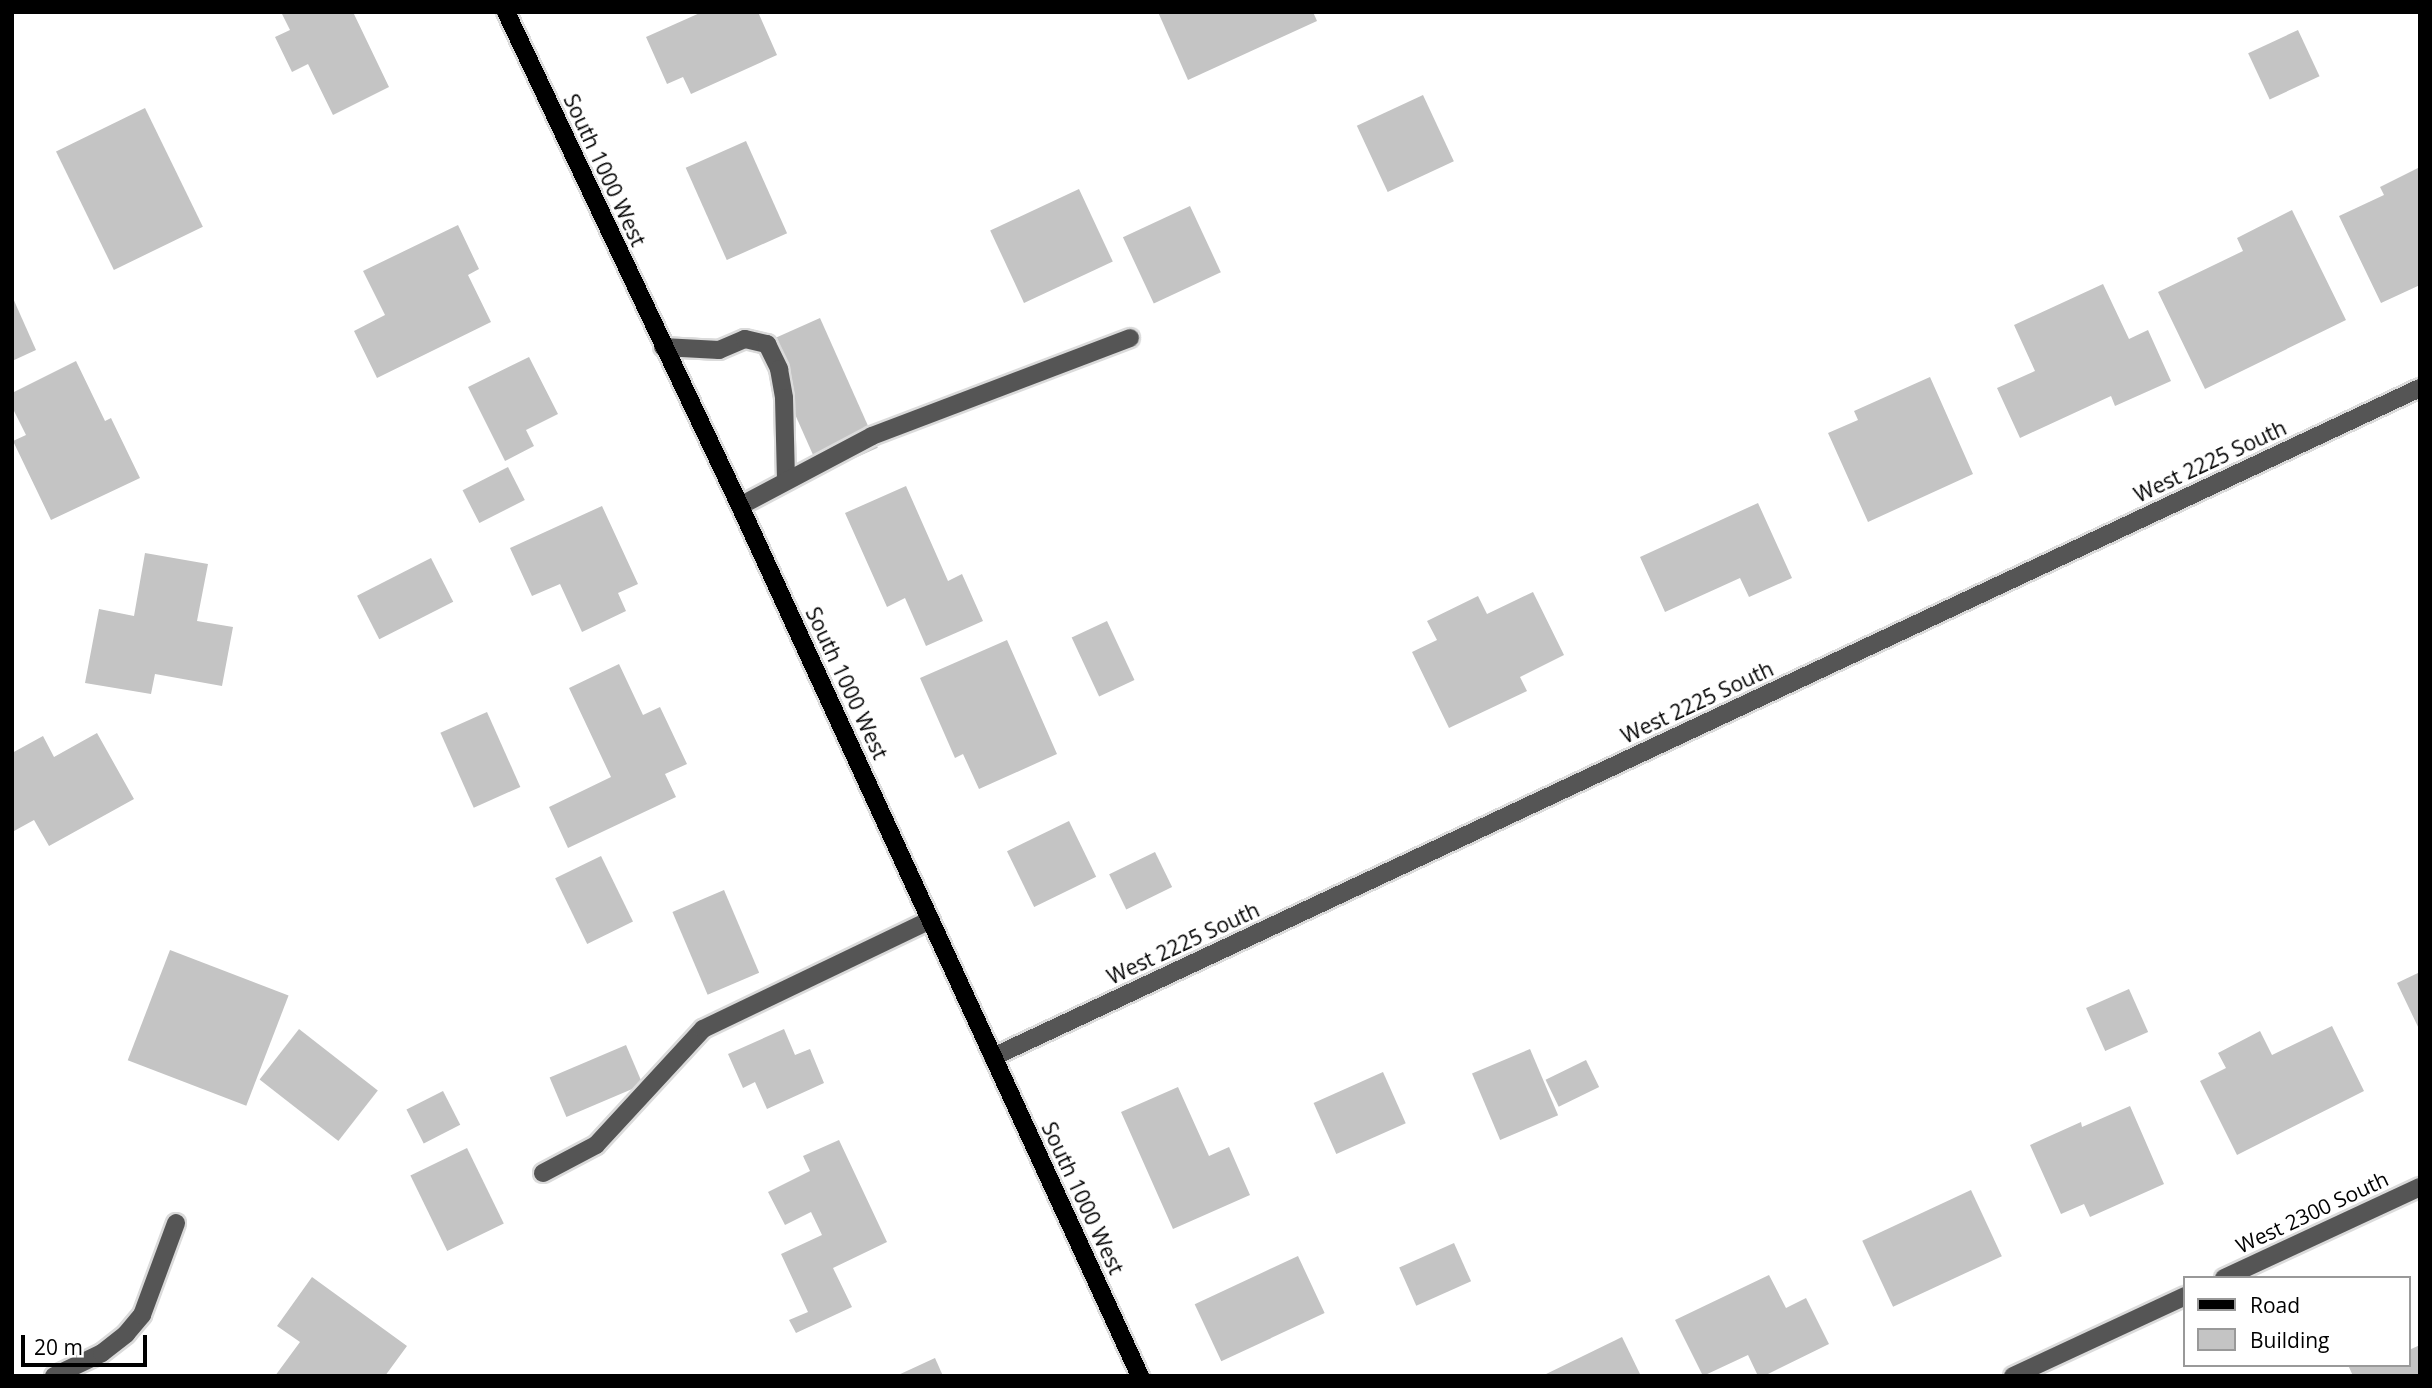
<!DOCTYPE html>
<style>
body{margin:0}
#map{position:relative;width:2432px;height:1388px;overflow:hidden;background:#fff;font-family:"Open Sans",sans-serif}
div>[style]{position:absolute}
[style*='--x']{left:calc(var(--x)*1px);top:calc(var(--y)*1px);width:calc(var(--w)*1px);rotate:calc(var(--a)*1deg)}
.building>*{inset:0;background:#c4c4c4;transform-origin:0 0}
.roads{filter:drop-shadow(2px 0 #dbdbdb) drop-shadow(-2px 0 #dbdbdb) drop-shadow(0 2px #dbdbdb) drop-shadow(0 -2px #dbdbdb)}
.minor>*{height:18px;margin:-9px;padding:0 9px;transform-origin:9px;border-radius:9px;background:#555}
.major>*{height:18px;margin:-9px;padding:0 9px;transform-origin:9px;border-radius:9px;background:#000}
span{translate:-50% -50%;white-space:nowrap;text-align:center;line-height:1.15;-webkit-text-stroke:6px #fff;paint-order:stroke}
.street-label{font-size:21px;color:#000}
.frame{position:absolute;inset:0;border:14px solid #000;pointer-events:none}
.legend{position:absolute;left:2183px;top:1276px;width:228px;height:91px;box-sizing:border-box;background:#fff;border:2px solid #999;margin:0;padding:9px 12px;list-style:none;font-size:21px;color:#000}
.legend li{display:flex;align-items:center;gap:14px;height:35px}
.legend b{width:35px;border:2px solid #999}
.scale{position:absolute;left:21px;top:1335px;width:126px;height:32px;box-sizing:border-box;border:4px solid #000;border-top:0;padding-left:9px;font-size:21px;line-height:24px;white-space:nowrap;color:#000;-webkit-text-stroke:5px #fff;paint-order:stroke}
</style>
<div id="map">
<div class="building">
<div style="clip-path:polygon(281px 12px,353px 12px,389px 87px,333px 115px,308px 64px,292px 72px,275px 37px,290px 30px)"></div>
<div style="clip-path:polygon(702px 12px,758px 12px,777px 55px,691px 94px,683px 77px,667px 84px,646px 37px)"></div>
<div style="clip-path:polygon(1158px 12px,1313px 12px,1317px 21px,1188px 80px)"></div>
<div style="left:2298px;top:30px;width:51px;height:55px;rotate:65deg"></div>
<div style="left:1423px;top:95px;width:73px;height:73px;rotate:65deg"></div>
<div style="left:145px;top:108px;width:132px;height:99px;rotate:64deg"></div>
<div style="left:746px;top:141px;width:101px;height:66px;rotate:66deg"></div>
<div style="clip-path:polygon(2420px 167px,2420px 285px,2381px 303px,2339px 216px,2384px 195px,2380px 187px)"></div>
<div style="left:1079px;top:189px;width:80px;height:98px;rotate:65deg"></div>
<div style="left:1190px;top:206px;width:73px;height:74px;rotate:65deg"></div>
<div style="clip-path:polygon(2292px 210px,2346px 320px,2205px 389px,2158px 292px,2243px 251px,2237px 238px)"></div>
<div style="clip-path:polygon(458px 225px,479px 269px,468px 275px,491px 322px,377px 378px,354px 331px,385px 315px,363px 271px)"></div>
<div style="clip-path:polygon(2103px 284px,2129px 339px,2148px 330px,2171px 381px,2115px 406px,2111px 396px,2020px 438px,1997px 388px,2035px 371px,2014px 325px)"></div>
<div style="clip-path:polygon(12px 296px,36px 350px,12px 361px)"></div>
<div style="left:820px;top:318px;width:142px;height:62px;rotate:66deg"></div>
<div style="clip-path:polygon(529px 357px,558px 414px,526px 430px,534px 446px,505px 461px,468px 387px)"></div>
<div style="clip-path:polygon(76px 361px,105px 421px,111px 418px,140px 478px,51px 520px,13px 441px,26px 435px,12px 407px,12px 393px)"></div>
<div style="clip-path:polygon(1930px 377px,1973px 474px,1868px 522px,1828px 433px,1858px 420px,1854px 411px)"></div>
<div style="left:508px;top:467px;width:37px;height:51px;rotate:63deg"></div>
<div style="clip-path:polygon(906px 486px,948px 581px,962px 574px,983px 621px,926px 646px,905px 598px,887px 607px,845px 513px)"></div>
<div style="clip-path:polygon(1758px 503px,1792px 578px,1749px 597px,1740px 578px,1665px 612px,1640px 557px)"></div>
<div style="clip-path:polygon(602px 506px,638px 584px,618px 593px,626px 611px,582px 632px,560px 584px,532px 596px,510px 548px)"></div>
<div style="clip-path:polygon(145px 553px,208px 564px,197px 621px,233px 627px,222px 686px,155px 674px,151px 694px,85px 683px,99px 609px,134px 616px)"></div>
<div style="left:431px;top:558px;width:49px;height:83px;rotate:63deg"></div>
<div style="clip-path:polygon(1533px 592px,1564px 655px,1520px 677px,1527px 691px,1449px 728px,1412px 652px,1437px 640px,1427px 621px,1478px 596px,1487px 614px)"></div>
<div style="left:1107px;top:621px;width:65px;height:39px;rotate:65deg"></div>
<div style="clip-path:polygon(1007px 640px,1057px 754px,979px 789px,963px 754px,955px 758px,920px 678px)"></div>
<div style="clip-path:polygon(619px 664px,643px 715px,660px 707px,687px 764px,665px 774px,676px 797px,568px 848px,549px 807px,611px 777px,569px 688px)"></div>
<div style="left:487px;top:712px;width:82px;height:51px;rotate:66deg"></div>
<div style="clip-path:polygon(97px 733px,134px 799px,49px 846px,34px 820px,14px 831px,12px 753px,43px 736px,54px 757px)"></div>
<div style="left:1069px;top:821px;width:62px;height:69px;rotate:64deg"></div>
<div style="left:1155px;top:852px;width:39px;height:51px;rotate:64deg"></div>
<div style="left:601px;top:856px;width:73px;height:51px;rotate:64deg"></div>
<div style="left:724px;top:890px;width:90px;height:56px;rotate:67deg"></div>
<div style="left:170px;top:950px;width:127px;height:118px;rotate:21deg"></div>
<div style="clip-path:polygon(2420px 972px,2420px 1031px,2397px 983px)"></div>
<div style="left:2129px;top:989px;width:47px;height:47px;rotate:66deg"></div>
<div style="clip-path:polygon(2332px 1026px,2364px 1091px,2237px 1155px,2200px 1081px,2226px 1068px,2218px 1053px,2260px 1031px,2272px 1055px)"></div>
<div style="left:299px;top:1029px;width:100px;height:64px;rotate:38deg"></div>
<div style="clip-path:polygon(784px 1029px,795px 1055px,810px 1049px,824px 1083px,767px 1109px,755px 1082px,743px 1088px,728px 1054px)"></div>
<div style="left:626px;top:1045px;width:43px;height:83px;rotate:67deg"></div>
<div style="left:1530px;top:1049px;width:72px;height:63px;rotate:67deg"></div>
<div style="left:1586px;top:1060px;width:30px;height:45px;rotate:64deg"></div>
<div style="left:1383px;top:1072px;width:56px;height:76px;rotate:66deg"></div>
<div style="clip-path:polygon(1178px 1087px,1209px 1156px,1229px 1147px,1250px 1195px,1173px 1229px,1121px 1112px)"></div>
<div style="left:443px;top:1091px;width:38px;height:41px;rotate:63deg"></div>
<div style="clip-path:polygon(2130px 1106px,2164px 1184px,2090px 1217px,2084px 1204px,2061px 1214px,2030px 1145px,2081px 1122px,2082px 1127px)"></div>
<div style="clip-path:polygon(839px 1140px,887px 1242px,833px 1268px,852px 1307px,796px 1333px,789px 1320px,808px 1312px,781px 1254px,822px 1235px,811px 1212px,785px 1225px,768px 1192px,810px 1171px,803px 1156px)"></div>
<div style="left:467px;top:1148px;width:84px;height:63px;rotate:64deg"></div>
<div style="left:1971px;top:1190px;width:73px;height:120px;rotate:65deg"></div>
<div style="left:1454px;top:1243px;width:42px;height:60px;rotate:66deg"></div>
<div style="left:1298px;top:1256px;width:63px;height:114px;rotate:65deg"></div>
<div style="clip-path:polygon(1769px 1275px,1786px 1308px,1806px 1298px,1829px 1344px,1764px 1376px,1758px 1376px,1748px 1355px,1703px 1376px,1675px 1320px)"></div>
<div style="clip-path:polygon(312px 1277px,407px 1346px,385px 1376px,275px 1376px,300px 1342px,277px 1326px)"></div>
<div style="clip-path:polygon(1622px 1337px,1641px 1376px,1542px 1376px)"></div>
<div style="clip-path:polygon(2420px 1345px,2420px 1376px,2353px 1376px,2348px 1365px,2409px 1365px,2409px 1350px)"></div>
<div style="clip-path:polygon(935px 1358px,943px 1376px,896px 1376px)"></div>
</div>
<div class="roads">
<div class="minor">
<div style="--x:663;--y:347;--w:56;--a:3.1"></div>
<div style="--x:719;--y:350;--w:28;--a:-23"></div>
<div style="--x:745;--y:339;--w:23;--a:13"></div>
<div style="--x:767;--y:344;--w:28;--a:64"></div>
<div style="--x:779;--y:369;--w:29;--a:80"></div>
<div style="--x:784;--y:398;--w:82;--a:88.6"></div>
<div style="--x:740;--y:506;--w:149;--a:-27.9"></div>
<div style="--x:872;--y:436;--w:276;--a:-20.8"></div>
<div style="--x:993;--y:1057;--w:1576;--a:-25.12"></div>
<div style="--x:543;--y:1173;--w:60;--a:-27.8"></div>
<div style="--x:596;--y:1145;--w:158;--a:-47.3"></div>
<div style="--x:703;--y:1029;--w:252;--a:-25.6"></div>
<div style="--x:2224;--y:1278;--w:216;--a:-24.9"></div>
<div style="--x:54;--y:1376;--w:53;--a:-25.6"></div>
<div style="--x:102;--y:1353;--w:31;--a:-38"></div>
<div style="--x:126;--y:1334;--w:25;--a:-50"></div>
<div style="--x:142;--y:1315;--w:98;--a:-69.7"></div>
<div style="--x:2013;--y:1376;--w:190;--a:-24.9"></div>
</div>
<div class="major">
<div style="--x:506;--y:12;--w:547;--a:64.65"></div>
<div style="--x:740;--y:506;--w:958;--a:65.31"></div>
</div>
</div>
<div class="street-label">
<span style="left:605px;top:170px;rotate:65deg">South 1000 West</span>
<span style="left:2210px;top:461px;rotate:-25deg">West 2225 South</span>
<span style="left:847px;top:683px;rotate:65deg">South 1000 West</span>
<span style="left:1697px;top:702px;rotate:-25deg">West 2225 South</span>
<span style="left:1183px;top:943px;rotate:-25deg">West 2225 South</span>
<span style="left:1083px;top:1198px;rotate:65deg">South 1000 West</span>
<span style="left:2312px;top:1212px;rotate:-25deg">West 2300 South</span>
</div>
<div class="frame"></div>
<ul class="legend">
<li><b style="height:9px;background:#000"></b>Road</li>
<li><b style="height:19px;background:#c4c4c4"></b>Building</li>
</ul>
<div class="scale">20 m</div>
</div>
